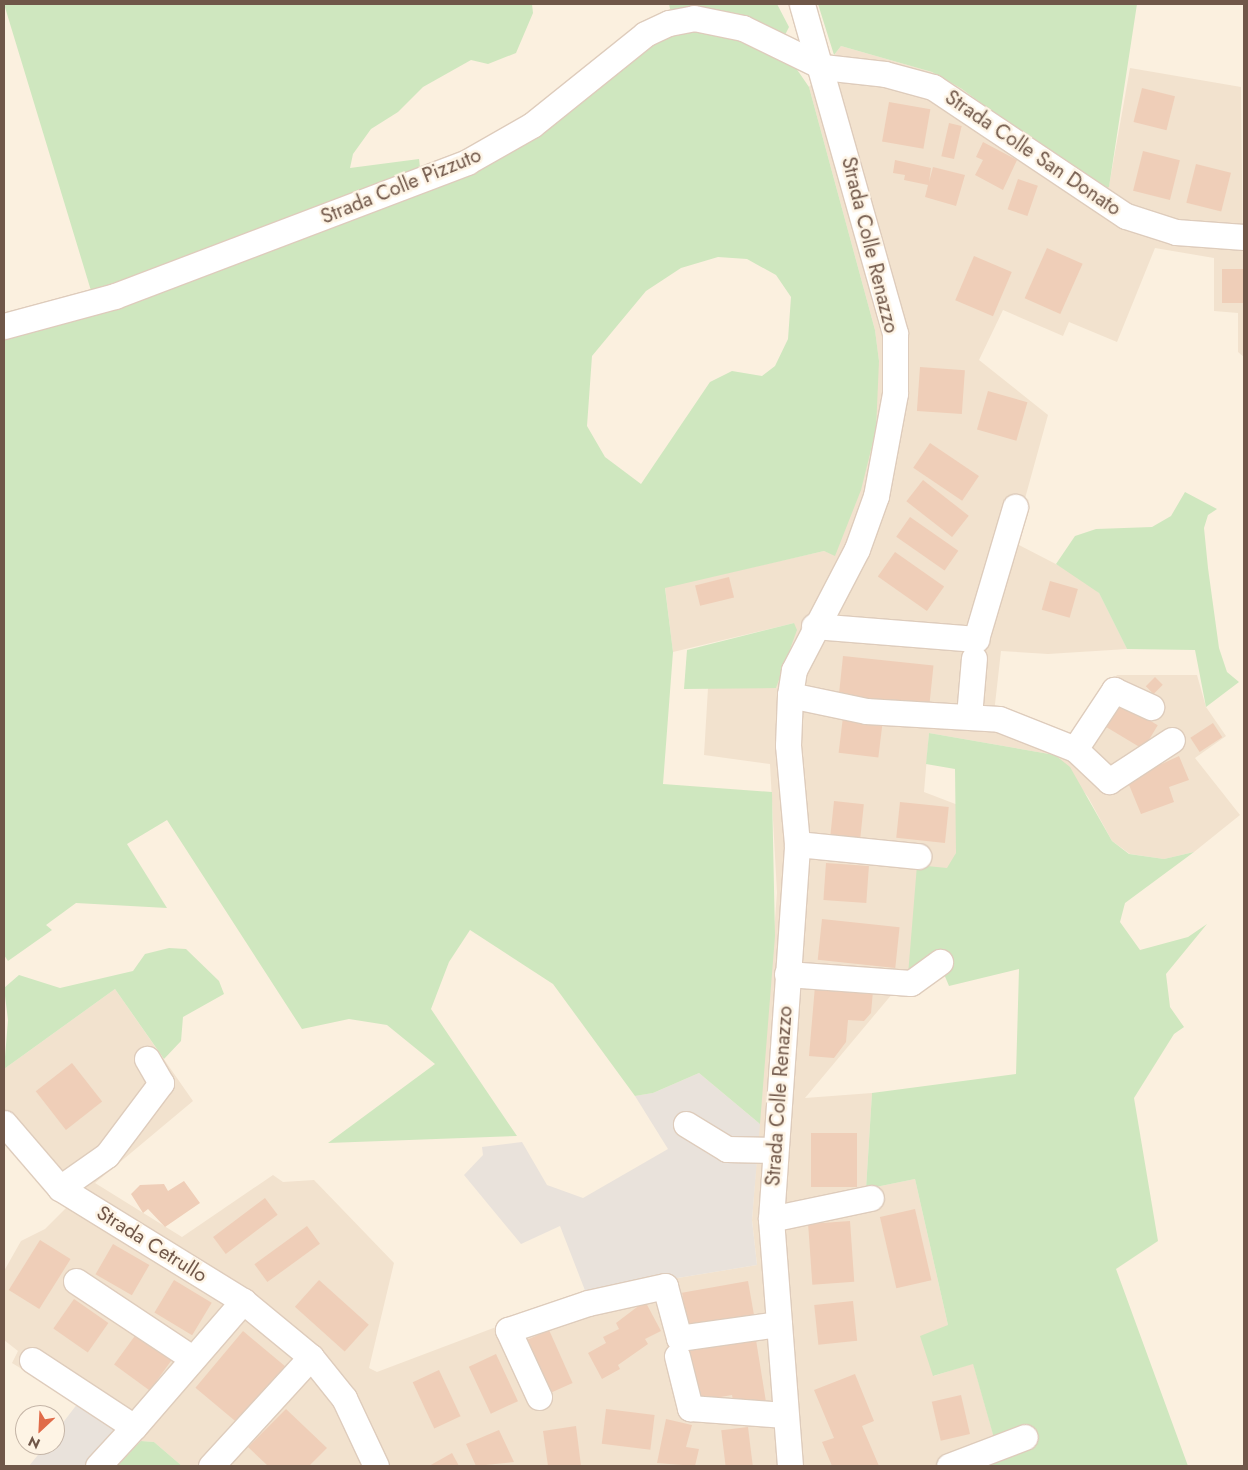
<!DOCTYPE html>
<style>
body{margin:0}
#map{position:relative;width:1248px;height:1470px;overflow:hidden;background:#fbf0df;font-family:Jost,sans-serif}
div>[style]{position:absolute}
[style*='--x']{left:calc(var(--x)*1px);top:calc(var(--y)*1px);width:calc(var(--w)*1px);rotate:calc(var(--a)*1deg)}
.residential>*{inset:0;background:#f2e2ce}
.industrial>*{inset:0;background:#e9e2db}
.green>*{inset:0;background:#cfe7bf}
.building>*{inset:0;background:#efceb8;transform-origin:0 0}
.roads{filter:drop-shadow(1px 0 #deccbc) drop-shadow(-1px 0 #deccbc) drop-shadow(0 1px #deccbc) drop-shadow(0 -1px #deccbc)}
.minor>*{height:25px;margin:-12.5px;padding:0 12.5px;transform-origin:12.5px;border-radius:12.5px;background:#fff}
span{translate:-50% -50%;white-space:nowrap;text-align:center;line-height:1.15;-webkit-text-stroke:5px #fef4e5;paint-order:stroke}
.street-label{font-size:20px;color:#705749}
.frame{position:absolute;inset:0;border:5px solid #705749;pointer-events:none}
.north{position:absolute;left:15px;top:1405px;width:50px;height:50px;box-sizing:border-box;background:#fef4e5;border:1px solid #c5b5a7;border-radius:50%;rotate:205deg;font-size:14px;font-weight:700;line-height:20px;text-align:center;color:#705749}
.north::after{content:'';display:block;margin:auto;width:18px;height:22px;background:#e06b49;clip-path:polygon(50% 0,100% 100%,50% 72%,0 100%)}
</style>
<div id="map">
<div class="residential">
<div style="clip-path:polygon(841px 46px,932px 72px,962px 89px,1085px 181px,1109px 186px,1130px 68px,1241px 87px,1244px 357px,1238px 352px,1238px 313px,1214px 311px,1214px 258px,1155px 248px,1117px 342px,1069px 322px,1063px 336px,1003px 310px,979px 360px,1048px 415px,1013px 542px,1081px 577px,1099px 593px,1127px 649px,1048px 654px,1001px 651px,994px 713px,1070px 736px,1117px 675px,1197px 675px,1206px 707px,1226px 736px,1195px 758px,1240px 815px,1194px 852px,1164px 859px,1130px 854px,1112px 841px,1088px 797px,1055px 755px,929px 733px,924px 792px,958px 805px,956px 853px,908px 975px,805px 1098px,872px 1093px,866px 1189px,915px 1179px,948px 1325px,934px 1376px,973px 1363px,994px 1437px,1028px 1425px,1042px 1466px,182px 1466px,154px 1442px,141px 1441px,12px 1363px,18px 1351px,4px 1340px,4px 1271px,21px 1241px,45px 1229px,68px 1206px,4px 1140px,4px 1069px,115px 989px,193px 1101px,95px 1183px,182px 1237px,273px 1175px,283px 1182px,314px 1180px,394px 1263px,369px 1368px,377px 1372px,586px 1293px,757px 1265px,752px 1220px,777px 893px,770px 764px,704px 755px,708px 688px,776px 688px,794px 623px,673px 652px,665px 587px,824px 551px,835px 555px,879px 361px,875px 330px,809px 87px)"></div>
</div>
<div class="industrial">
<div style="clip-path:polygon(699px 1073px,760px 1124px,752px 1220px,757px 1265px,586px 1293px,560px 1226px,521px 1244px,464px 1175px,483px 1155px,482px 1147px,522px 1142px,547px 1185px,583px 1198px,668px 1149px,635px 1096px,653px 1093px)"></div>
<div style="clip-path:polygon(78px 1403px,141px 1441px,117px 1466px,29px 1466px,46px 1445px,55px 1445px,55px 1433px)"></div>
</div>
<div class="green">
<div style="clip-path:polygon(4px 4px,532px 4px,533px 13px,516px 53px,488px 64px,471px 60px,423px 87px,398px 112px,371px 129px,353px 154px,350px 168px,419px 159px,421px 176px,92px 294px)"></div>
<div style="clip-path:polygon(669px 4px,777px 4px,789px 27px,785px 35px,713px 13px,670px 9px)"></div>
<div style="clip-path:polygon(818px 4px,1137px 4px,1109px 187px,1099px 190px,1085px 181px,962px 89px,932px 72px,841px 46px,834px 55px)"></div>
<div style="clip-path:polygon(evenodd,681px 29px,720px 29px,789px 58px,809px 87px,875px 330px,879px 361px,876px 430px,861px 490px,835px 556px,824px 551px,665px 588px,673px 652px,663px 784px,772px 792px,775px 936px,760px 1124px,699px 1073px,653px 1093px,635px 1096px,553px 984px,470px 930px,449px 962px,431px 1009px,517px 1136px,328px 1143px,435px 1064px,387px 1025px,349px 1019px,302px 1029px,167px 820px,127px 844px,167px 908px,76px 903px,46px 925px,52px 930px,8px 961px,4px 955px,4px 337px,126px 304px,461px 177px,647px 42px,681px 29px,718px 257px,747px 259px,776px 275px,791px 297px,788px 339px,775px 366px,762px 376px,732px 371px,710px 382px,641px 484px,605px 457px,587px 426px,592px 356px,646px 291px,681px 268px,718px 257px)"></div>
<div style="clip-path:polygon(1185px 492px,1217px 509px,1208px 515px,1204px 528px,1208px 568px,1219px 648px,1227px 672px,1239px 682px,1206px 707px,1195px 650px,1127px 649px,1099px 593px,1056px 564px,1075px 536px,1096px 529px,1152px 527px,1171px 516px)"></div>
<div style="clip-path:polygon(794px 623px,797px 630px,776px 688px,684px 689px,687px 650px)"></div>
<div style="clip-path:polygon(929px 733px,1055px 755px,1070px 767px,1112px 841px,1129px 854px,1164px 859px,1194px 852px,1125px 903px,1120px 922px,1140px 950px,1188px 937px,1207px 924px,1166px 974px,1170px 1007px,1184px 1027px,1174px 1034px,1134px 1098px,1158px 1241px,1116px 1269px,1188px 1466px,986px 1466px,1035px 1447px,1028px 1426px,994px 1438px,973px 1364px,933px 1376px,920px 1336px,948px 1325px,915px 1179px,866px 1189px,872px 1093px,1016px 1074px,1019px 969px,949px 986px,936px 955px,908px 975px,917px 865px,947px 868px,956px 853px,955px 769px,926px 764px)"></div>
<div style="clip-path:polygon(169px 948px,186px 949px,219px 981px,224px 994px,183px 1017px,181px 1041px,164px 1059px,115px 989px,4px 1069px,8px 1020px,4px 988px,19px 975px,60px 988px,133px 971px,145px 954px)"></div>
<div style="clip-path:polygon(141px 1441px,154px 1442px,182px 1466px,117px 1466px)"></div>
</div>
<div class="building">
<div style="left:1142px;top:88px;width:34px;height:35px;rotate:14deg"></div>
<div style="left:889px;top:102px;width:42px;height:40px;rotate:10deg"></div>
<div style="left:949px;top:123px;width:13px;height:34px;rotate:13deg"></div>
<div style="clip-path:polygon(983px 142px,1017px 160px,1003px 190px,975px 175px,983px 160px,976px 157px)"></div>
<div style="left:1143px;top:151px;width:38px;height:41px;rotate:14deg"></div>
<div style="clip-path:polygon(895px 160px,931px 168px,929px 182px,933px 167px,965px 175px,956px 206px,925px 197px,928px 185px,904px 180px,905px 175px,893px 173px)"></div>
<div style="left:1196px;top:164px;width:36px;height:40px;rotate:14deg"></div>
<div style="left:1018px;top:179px;width:21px;height:32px;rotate:19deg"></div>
<div style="left:1047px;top:248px;width:39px;height:55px;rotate:24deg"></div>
<div style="left:974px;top:256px;width:41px;height:48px;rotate:23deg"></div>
<div style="left:1244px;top:269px;width:34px;height:22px;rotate:90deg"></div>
<div style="left:920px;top:367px;width:45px;height:44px;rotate:4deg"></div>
<div style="left:988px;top:391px;width:41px;height:40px;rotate:16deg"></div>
<div style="left:930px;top:443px;width:59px;height:30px;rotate:34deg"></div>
<div style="left:923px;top:480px;width:58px;height:27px;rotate:38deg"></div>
<div style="left:910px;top:517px;width:59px;height:24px;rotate:35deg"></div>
<div style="left:895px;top:552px;width:60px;height:30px;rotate:35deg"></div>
<div style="left:729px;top:577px;width:21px;height:35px;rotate:76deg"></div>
<div style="left:1050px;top:581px;width:29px;height:30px;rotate:16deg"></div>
<div style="left:843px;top:656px;width:91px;height:45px;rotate:6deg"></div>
<div style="left:1155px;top:677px;width:11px;height:13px;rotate:45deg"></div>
<div style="left:1114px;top:699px;width:51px;height:28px;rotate:31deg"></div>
<div style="left:843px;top:717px;width:40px;height:36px;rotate:7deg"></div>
<div style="left:1213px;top:723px;width:17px;height:27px;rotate:57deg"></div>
<div style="clip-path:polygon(1179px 756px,1189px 780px,1169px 787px,1174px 802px,1141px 814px,1127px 780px)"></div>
<div style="left:834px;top:801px;width:30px;height:34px;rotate:6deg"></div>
<div style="left:900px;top:802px;width:49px;height:36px;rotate:6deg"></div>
<div style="left:826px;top:863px;width:43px;height:37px;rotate:4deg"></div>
<div style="left:822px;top:919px;width:78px;height:41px;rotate:6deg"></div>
<div style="clip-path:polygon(815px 986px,873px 991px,871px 1013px,864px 1021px,848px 1020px,846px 1042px,834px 1058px,809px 1056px)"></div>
<div style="left:72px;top:1063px;width:49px;height:46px;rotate:52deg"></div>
<div style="left:811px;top:1133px;width:46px;height:54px"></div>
<div style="clip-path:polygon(184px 1181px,200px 1203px,165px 1227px,148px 1209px,143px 1213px,131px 1194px,140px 1185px,164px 1184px,168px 1191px)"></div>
<div style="left:265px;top:1198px;width:21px;height:65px;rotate:53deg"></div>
<div style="left:915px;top:1209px;width:73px;height:36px;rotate:77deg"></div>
<div style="left:850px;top:1221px;width:61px;height:42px;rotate:86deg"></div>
<div style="left:307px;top:1226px;width:22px;height:65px;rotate:54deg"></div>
<div style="left:40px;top:1240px;width:36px;height:59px;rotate:32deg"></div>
<div style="left:113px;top:1244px;width:42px;height:35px;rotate:30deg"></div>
<div style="left:174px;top:1280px;width:44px;height:38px;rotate:31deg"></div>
<div style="left:319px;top:1280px;width:67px;height:36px;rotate:42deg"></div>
<div style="left:748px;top:1281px;width:36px;height:67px;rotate:80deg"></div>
<div style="left:74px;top:1299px;width:42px;height:36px;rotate:35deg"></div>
<div style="clip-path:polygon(645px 1301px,661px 1331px,645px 1339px,648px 1344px,618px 1365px,620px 1369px,602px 1379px,588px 1353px,606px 1343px,603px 1337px,619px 1329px,616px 1323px)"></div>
<div style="left:853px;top:1301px;width:40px;height:39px;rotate:84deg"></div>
<div style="left:549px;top:1330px;width:58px;height:30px;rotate:66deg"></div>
<div style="left:243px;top:1331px;width:55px;height:74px;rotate:40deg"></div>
<div style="left:137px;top:1333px;width:44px;height:39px;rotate:36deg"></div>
<div style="clip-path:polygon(756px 1340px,766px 1402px,734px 1407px,732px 1395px,693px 1402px,684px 1351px)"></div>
<div style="left:496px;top:1354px;width:52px;height:30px;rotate:65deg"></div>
<div style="left:439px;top:1370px;width:51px;height:29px;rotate:65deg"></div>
<div style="clip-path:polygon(855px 1374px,874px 1421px,862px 1426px,879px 1466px,832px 1466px,822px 1442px,834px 1438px,814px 1390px)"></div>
<div style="left:961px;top:1395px;width:40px;height:30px;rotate:77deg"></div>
<div style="clip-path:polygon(286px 1409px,327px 1448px,309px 1466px,268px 1466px,248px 1447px)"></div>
<div style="left:606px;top:1409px;width:49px;height:35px;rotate:7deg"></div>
<div style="clip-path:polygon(666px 1419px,692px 1425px,686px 1447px,699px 1449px,695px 1466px,657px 1463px)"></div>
<div style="clip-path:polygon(576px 1426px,581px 1466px,548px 1466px,543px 1431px)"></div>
<div style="left:748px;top:1427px;width:39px;height:27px;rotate:83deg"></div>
<div style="clip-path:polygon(499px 1430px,514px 1462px,476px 1466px,466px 1444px)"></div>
<div style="clip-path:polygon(452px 1453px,459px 1466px,429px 1466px)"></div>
</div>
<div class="roads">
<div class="minor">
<div style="--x:4;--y:326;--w:115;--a:-15.1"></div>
<div style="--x:115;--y:296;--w:377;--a:-20.8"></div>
<div style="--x:467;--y:162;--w:75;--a:-29.6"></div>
<div style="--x:532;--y:125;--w:145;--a:-38.8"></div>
<div style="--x:645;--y:34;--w:26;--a:-25"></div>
<div style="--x:669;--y:23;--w:25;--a:-11"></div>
<div style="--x:694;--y:18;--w:50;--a:11.5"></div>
<div style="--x:743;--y:28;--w:89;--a:26"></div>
<div style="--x:823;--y:67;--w:62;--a:6.4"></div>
<div style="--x:885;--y:74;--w:50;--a:15.2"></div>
<div style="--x:933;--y:87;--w:232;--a:33.8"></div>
<div style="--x:1126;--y:216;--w:52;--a:17.7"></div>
<div style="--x:1176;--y:232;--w:68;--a:4.2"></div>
<div style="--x:814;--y:626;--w:163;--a:4.6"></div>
<div style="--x:976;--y:639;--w:138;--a:-73.5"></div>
<div style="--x:790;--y:695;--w:78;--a:11.9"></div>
<div style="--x:866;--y:711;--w:133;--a:3.4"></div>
<div style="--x:999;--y:719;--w:82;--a:21.5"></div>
<div style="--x:1075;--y:749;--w:47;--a:43.3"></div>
<div style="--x:1109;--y:781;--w:75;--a:-33.1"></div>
<div style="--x:969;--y:716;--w:58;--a:-85.1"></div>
<div style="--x:1075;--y:749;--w:71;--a:-56.5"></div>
<div style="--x:1114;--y:690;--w:41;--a:24.7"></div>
<div style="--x:797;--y:844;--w:122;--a:5.7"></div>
<div style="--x:787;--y:974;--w:124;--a:4.2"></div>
<div style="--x:911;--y:983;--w:36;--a:-36"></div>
<div style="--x:4;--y:1123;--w:86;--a:49.3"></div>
<div style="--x:60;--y:1188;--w:215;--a:31.7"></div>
<div style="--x:243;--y:1301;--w:88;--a:39.5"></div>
<div style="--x:311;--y:1357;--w:53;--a:51.2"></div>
<div style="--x:344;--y:1398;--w:75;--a:64.8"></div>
<div style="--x:686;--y:1124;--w:48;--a:31.4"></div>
<div style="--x:727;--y:1149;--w:48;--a:1.2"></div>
<div style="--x:60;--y:1188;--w:57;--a:-35.1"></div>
<div style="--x:107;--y:1155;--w:90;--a:-53.1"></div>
<div style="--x:161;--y:1083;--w:28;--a:-120"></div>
<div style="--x:771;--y:1219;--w:102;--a:-11.9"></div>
<div style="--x:76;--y:1281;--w:139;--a:33.6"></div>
<div style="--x:677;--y:1356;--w:54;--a:76"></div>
<div style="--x:690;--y:1408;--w:95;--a:4.2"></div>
<div style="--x:32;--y:1360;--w:122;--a:33.3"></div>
<div style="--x:134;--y:1427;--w:167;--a:-49.1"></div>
<div style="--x:539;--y:1397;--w:74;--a:-114.8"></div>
<div style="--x:508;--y:1330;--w:84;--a:-18.6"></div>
<div style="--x:588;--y:1303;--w:79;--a:-12.4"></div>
<div style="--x:665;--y:1286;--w:54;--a:74.9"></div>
<div style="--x:679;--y:1338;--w:101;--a:-8"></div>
<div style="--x:98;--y:1466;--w:53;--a:-47.3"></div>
<div style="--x:211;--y:1466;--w:148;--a:-47.5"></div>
<div style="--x:790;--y:1466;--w:248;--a:-94.4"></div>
<div style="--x:771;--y:1219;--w:376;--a:-86"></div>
<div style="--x:797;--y:844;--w:99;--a:-95.2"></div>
<div style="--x:788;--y:745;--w:50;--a:-87.7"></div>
<div style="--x:790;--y:695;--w:25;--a:-81"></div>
<div style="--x:794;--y:670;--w:136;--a:-62.5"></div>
<div style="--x:857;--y:549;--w:56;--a:-70.3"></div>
<div style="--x:876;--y:496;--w:105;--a:-79.5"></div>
<div style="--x:895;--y:393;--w:60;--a:-90"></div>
<div style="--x:895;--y:333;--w:342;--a:-105.8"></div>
<div style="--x:949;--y:1466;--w:81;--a:-20.9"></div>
</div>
</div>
<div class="street-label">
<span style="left:1033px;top:153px;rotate:34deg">Strada Colle San Donato</span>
<span style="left:401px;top:186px;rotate:-22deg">Strada Colle Pizzuto</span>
<span style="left:870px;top:245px;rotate:76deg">Strada Colle Renazzo</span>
<span style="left:779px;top:1096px;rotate:-86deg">Strada Colle Renazzo</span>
<span style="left:152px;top:1244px;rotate:32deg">Strada Cetrullo</span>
</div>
<div class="frame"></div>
<div class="north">N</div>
</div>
